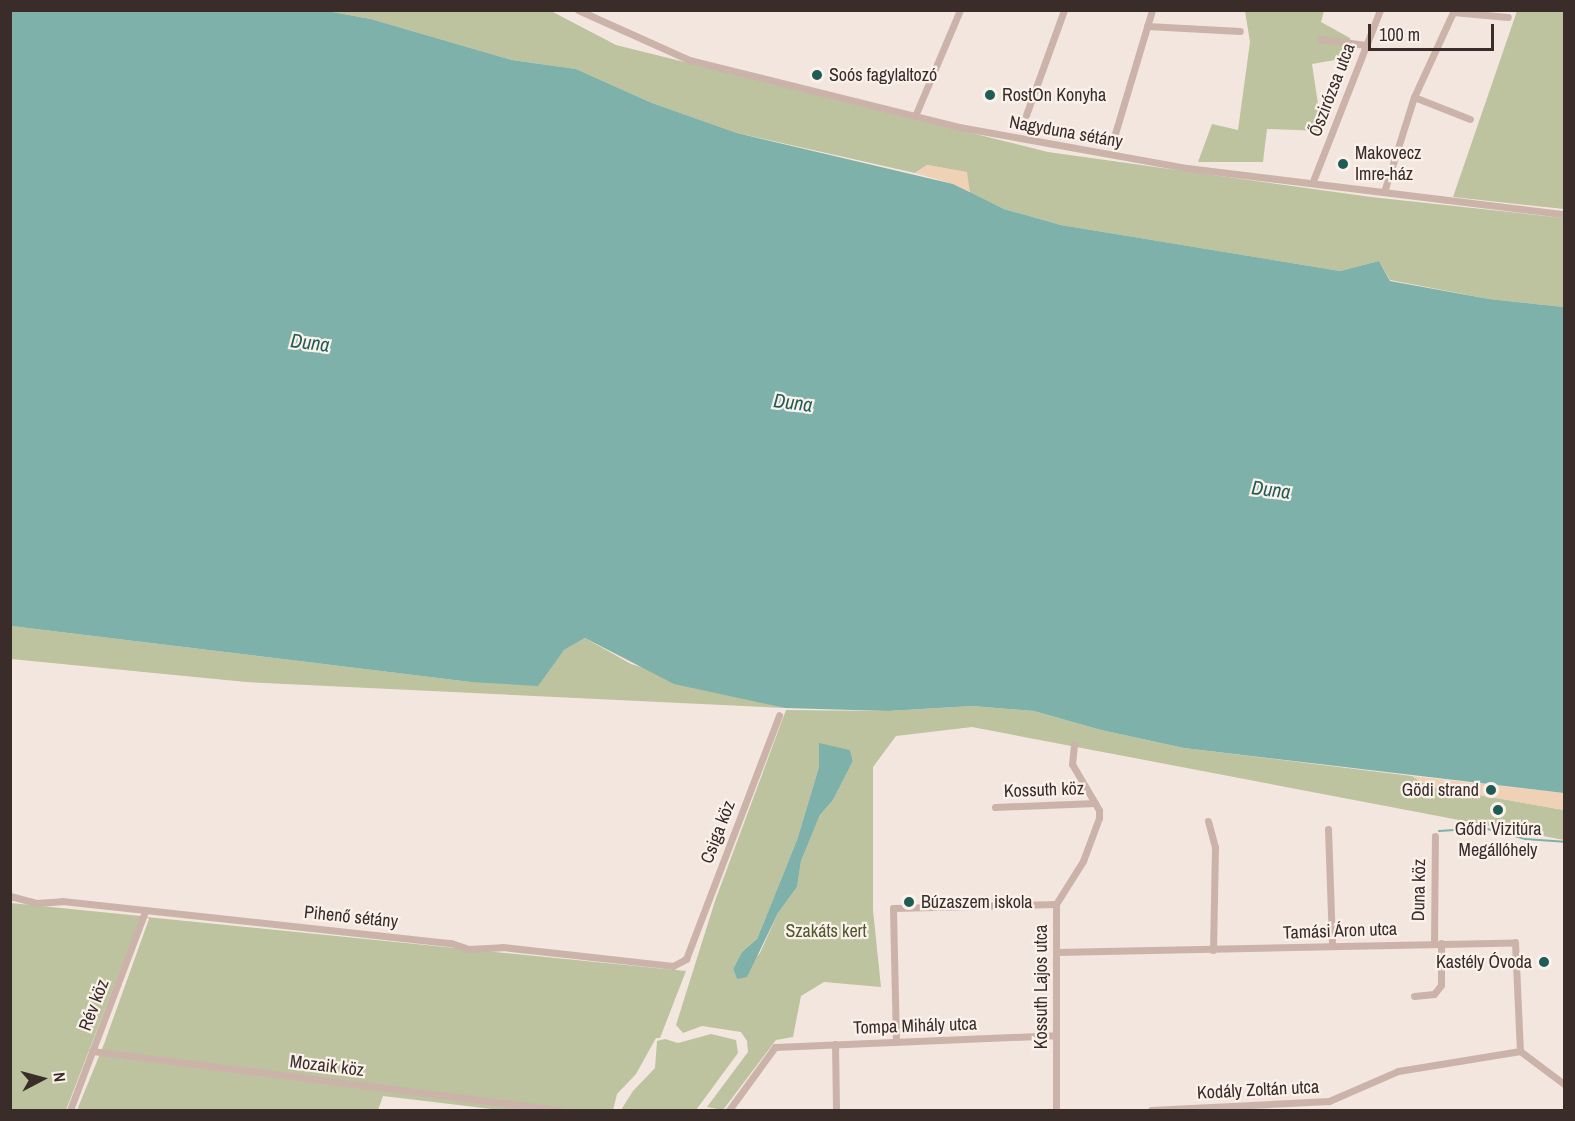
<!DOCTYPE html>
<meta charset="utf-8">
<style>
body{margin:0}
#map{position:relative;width:1575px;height:1121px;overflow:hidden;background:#f3e6de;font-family:"Archivo Narrow",sans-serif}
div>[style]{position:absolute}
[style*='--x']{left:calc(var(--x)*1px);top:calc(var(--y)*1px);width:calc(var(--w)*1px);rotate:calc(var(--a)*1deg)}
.green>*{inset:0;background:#bdc39e}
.sand>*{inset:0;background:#efd1b5}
.water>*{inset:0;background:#7db1aa}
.stream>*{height:2px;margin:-1px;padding:0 1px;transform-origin:1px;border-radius:1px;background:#7db1aa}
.street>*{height:7px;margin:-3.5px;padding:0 3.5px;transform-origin:3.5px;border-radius:3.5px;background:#ccb3aa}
.dots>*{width:16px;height:16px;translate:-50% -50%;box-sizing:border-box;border:3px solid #faf1eb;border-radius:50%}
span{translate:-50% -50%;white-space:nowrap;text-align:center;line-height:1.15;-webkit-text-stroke:4.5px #faf1eb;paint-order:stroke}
.poi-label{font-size:18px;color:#392c29}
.left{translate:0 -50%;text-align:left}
.right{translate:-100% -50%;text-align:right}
.street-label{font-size:18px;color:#392c29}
.park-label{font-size:18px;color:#50582d}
.water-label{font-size:20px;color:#1e5c55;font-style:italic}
.frame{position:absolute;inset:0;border:12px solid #392c29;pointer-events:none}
.north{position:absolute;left:12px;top:1049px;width:60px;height:60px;-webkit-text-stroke:4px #faf1eb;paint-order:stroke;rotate:84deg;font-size:16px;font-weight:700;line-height:24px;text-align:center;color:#392c29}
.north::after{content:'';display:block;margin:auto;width:21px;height:27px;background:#392c29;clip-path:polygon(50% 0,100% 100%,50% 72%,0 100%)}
.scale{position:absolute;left:1368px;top:24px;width:126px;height:27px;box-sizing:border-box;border:3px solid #392c29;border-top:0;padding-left:8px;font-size:18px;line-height:21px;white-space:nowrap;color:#392c29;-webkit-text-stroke:4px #faf1eb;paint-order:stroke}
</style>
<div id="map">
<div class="green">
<div style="clip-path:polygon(327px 11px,551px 11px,616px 45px,1048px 152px,1371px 197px,1564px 218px,1564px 307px,1489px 299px,1390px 280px,1379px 261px,1340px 271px,1061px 225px,1004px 209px,970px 193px,965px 172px,927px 165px,915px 173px,737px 133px,652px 103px,576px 69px,512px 60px,371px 19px)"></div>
<div style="clip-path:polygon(1245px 11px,1324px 11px,1321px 22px,1350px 38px,1352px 57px,1312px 64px,1322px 131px,1267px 129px,1263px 162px,1198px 162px,1212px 124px,1238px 130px,1250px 42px)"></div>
<div style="clip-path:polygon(1517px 11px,1564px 11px,1564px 209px,1453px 197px)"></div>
<div style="clip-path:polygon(11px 626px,471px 682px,549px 669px,564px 650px,585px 638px,631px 664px,785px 708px,246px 682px,11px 659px)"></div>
<div style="clip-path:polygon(evenodd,972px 706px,1034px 711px,1101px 730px,1184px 748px,1412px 776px,1428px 786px,1564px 810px,1564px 840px,972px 727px,896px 736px,873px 767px,873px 910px,881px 987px,824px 982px,801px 996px,793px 1037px,776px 1040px,723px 1110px,707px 1107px,748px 1052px,747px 1041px,741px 1032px,702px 1026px,683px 1033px,676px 1025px,715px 901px,786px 710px,888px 711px,972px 706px,819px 744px,850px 750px,853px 761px,833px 800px,820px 815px,801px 861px,797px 887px,778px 913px,760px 953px,737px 979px,733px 969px,742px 952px,757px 939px,797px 840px,819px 767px,819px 744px)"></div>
<div style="clip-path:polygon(11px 903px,141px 916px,66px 1110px,11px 1110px)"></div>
<div style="clip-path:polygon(146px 917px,686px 971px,660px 1038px,656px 1038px,636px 1074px,617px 1094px,613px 1110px,500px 1110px,383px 1096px,378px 1110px,77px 1110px,104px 1044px,149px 919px)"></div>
<div style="clip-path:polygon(711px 1034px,736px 1040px,738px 1053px,696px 1110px,621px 1110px,633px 1091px,655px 1068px,657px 1041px,665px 1039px,678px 1043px)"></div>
</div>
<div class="sand">
<div style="clip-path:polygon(927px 165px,967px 172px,970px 193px,953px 184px,915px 173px)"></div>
<div style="clip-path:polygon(1412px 776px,1564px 793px,1564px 810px,1428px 786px)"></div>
</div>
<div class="water">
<div style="clip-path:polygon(11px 10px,327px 11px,371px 19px,512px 60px,576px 69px,652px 103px,737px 133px,953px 184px,1004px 209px,1061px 225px,1340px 271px,1379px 261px,1390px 281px,1489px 299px,1564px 307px,1564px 793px,1184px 748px,1101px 730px,1034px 711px,972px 706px,888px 711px,785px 708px,674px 684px,585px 638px,564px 650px,538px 686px,471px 682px,11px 626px)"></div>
<div style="clip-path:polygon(819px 743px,850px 750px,853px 761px,833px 800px,820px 815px,801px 861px,797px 887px,778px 913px,747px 977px,737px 979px,733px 969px,742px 952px,757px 939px,797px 840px,819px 767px)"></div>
</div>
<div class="stream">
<div style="--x:1439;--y:831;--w:45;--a:-3.8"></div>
<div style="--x:1484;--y:828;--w:42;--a:15"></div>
<div style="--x:1525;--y:839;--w:39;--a:4"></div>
</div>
<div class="street">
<div style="--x:578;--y:10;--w:122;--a:24.2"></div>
<div style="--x:689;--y:60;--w:278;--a:13.9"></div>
<div style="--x:959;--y:127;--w:232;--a:10.2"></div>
<div style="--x:1187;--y:168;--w:380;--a:7"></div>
<div style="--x:1453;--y:12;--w:55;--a:5.2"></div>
<div style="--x:1147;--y:26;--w:93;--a:3.1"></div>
<div style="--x:1320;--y:39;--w:46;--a:7.4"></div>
<div style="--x:1414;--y:97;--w:60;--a:21.4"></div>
<div style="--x:1026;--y:115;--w:112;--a:-70.1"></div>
<div style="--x:915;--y:116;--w:115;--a:-67"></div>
<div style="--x:1114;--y:137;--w:133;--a:-73.3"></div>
<div style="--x:1313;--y:181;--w:184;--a:-68.6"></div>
<div style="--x:1384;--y:192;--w:100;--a:-72.5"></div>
<div style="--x:1414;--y:97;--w:96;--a:-65.3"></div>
<div style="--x:995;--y:807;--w:100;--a:-2.3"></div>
<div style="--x:1208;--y:821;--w:27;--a:75"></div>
<div style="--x:1215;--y:847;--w:103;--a:91.1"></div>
<div style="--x:1328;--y:829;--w:117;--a:88"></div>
<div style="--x:10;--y:896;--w:27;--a:15"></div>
<div style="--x:36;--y:903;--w:26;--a:-4"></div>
<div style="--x:62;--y:901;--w:391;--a:6.2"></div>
<div style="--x:451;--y:943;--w:18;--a:19"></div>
<div style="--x:468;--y:949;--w:34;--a:-3"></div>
<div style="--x:502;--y:947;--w:172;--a:6.3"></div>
<div style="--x:673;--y:966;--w:15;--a:-28"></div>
<div style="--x:686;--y:959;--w:261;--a:-69.1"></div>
<div style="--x:1434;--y:944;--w:108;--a:-89.5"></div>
<div style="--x:1056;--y:952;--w:459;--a:-1.2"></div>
<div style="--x:1515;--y:942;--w:109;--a:87.4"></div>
<div style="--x:1414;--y:996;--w:20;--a:-6"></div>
<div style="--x:1434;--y:994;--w:11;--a:-52"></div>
<div style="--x:1441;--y:985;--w:42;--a:-90"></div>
<div style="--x:896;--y:1042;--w:134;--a:-91.3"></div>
<div style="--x:893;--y:908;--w:163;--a:-1.4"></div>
<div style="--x:835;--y:1044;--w:66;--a:89.1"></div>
<div style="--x:92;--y:1051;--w:470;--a:7.2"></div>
<div style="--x:70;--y:1110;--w:213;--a:-69.3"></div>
<div style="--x:729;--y:1110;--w:78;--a:-53.9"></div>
<div style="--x:775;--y:1047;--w:281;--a:-2.4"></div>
<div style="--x:1056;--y:1110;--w:206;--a:-90"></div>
<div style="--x:1056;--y:904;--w:51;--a:-57.9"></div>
<div style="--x:1083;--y:861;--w:46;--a:-69.6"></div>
<div style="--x:1099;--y:818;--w:8;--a:-90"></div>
<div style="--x:1099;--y:810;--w:53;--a:-120.4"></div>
<div style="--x:1072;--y:764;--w:20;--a:-84"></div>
<div style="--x:1151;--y:1110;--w:178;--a:-2.9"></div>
<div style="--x:1329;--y:1101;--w:75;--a:-23.5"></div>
<div style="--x:1398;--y:1071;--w:124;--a:-9.3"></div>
<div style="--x:1520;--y:1051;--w:55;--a:36.9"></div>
</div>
<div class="dots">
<div style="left:817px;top:75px;background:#1e5c55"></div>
<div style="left:990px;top:95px;background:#1e5c55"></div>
<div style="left:1343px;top:164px;background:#1e5c55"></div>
<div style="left:1491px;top:790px;background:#1e5c55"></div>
<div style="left:1498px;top:810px;background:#1e5c55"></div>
<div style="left:909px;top:902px;background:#1e5c55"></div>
<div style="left:1544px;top:962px;background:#1e5c55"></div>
</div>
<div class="poi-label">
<span class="left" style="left:829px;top:75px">Soós fagylaltozó</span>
<span class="left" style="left:1002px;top:95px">RostOn Konyha</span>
<span class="left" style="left:1355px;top:164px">Makovecz<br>Imre-ház</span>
<span class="right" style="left:1479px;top:790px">Gödi strand</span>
<span style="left:1498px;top:840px">Gődi Vizitúra<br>Megállóhely</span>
<span class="left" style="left:921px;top:902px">Búzaszem iskola</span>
<span class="right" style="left:1532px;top:962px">Kastély Óvoda</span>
</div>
<div class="street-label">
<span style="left:1332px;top:90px;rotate:-69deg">Őszirózsa utca</span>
<span style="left:1066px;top:132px;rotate:10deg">Nagyduna sétány</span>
<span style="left:1044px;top:790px;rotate:-2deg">Kossuth köz</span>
<span style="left:718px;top:832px;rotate:-69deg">Csiga köz</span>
<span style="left:1419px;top:890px;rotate:-89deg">Duna köz</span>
<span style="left:351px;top:917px;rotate:6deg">Pihenő sétány</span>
<span style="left:1340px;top:931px;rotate:-2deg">Tamási Áron utca</span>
<span style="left:1041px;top:987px;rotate:-90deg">Kossuth Lajos utca</span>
<span style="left:94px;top:1005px;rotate:-69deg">Rév köz</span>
<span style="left:915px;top:1026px;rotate:-2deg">Tompa Mihály utca</span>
<span style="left:327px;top:1066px;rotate:7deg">Mozaik köz</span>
<span style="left:1258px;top:1090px;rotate:-3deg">Kodály Zoltán utca</span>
</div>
<div class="park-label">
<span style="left:826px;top:931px">Szakáts kert</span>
</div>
<div class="water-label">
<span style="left:310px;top:342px;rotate:7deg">Duna</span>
<span style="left:793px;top:402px;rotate:7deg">Duna</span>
<span style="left:1271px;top:489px;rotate:7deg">Duna</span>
</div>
<div class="frame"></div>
<div class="north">N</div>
<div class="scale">100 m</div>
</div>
